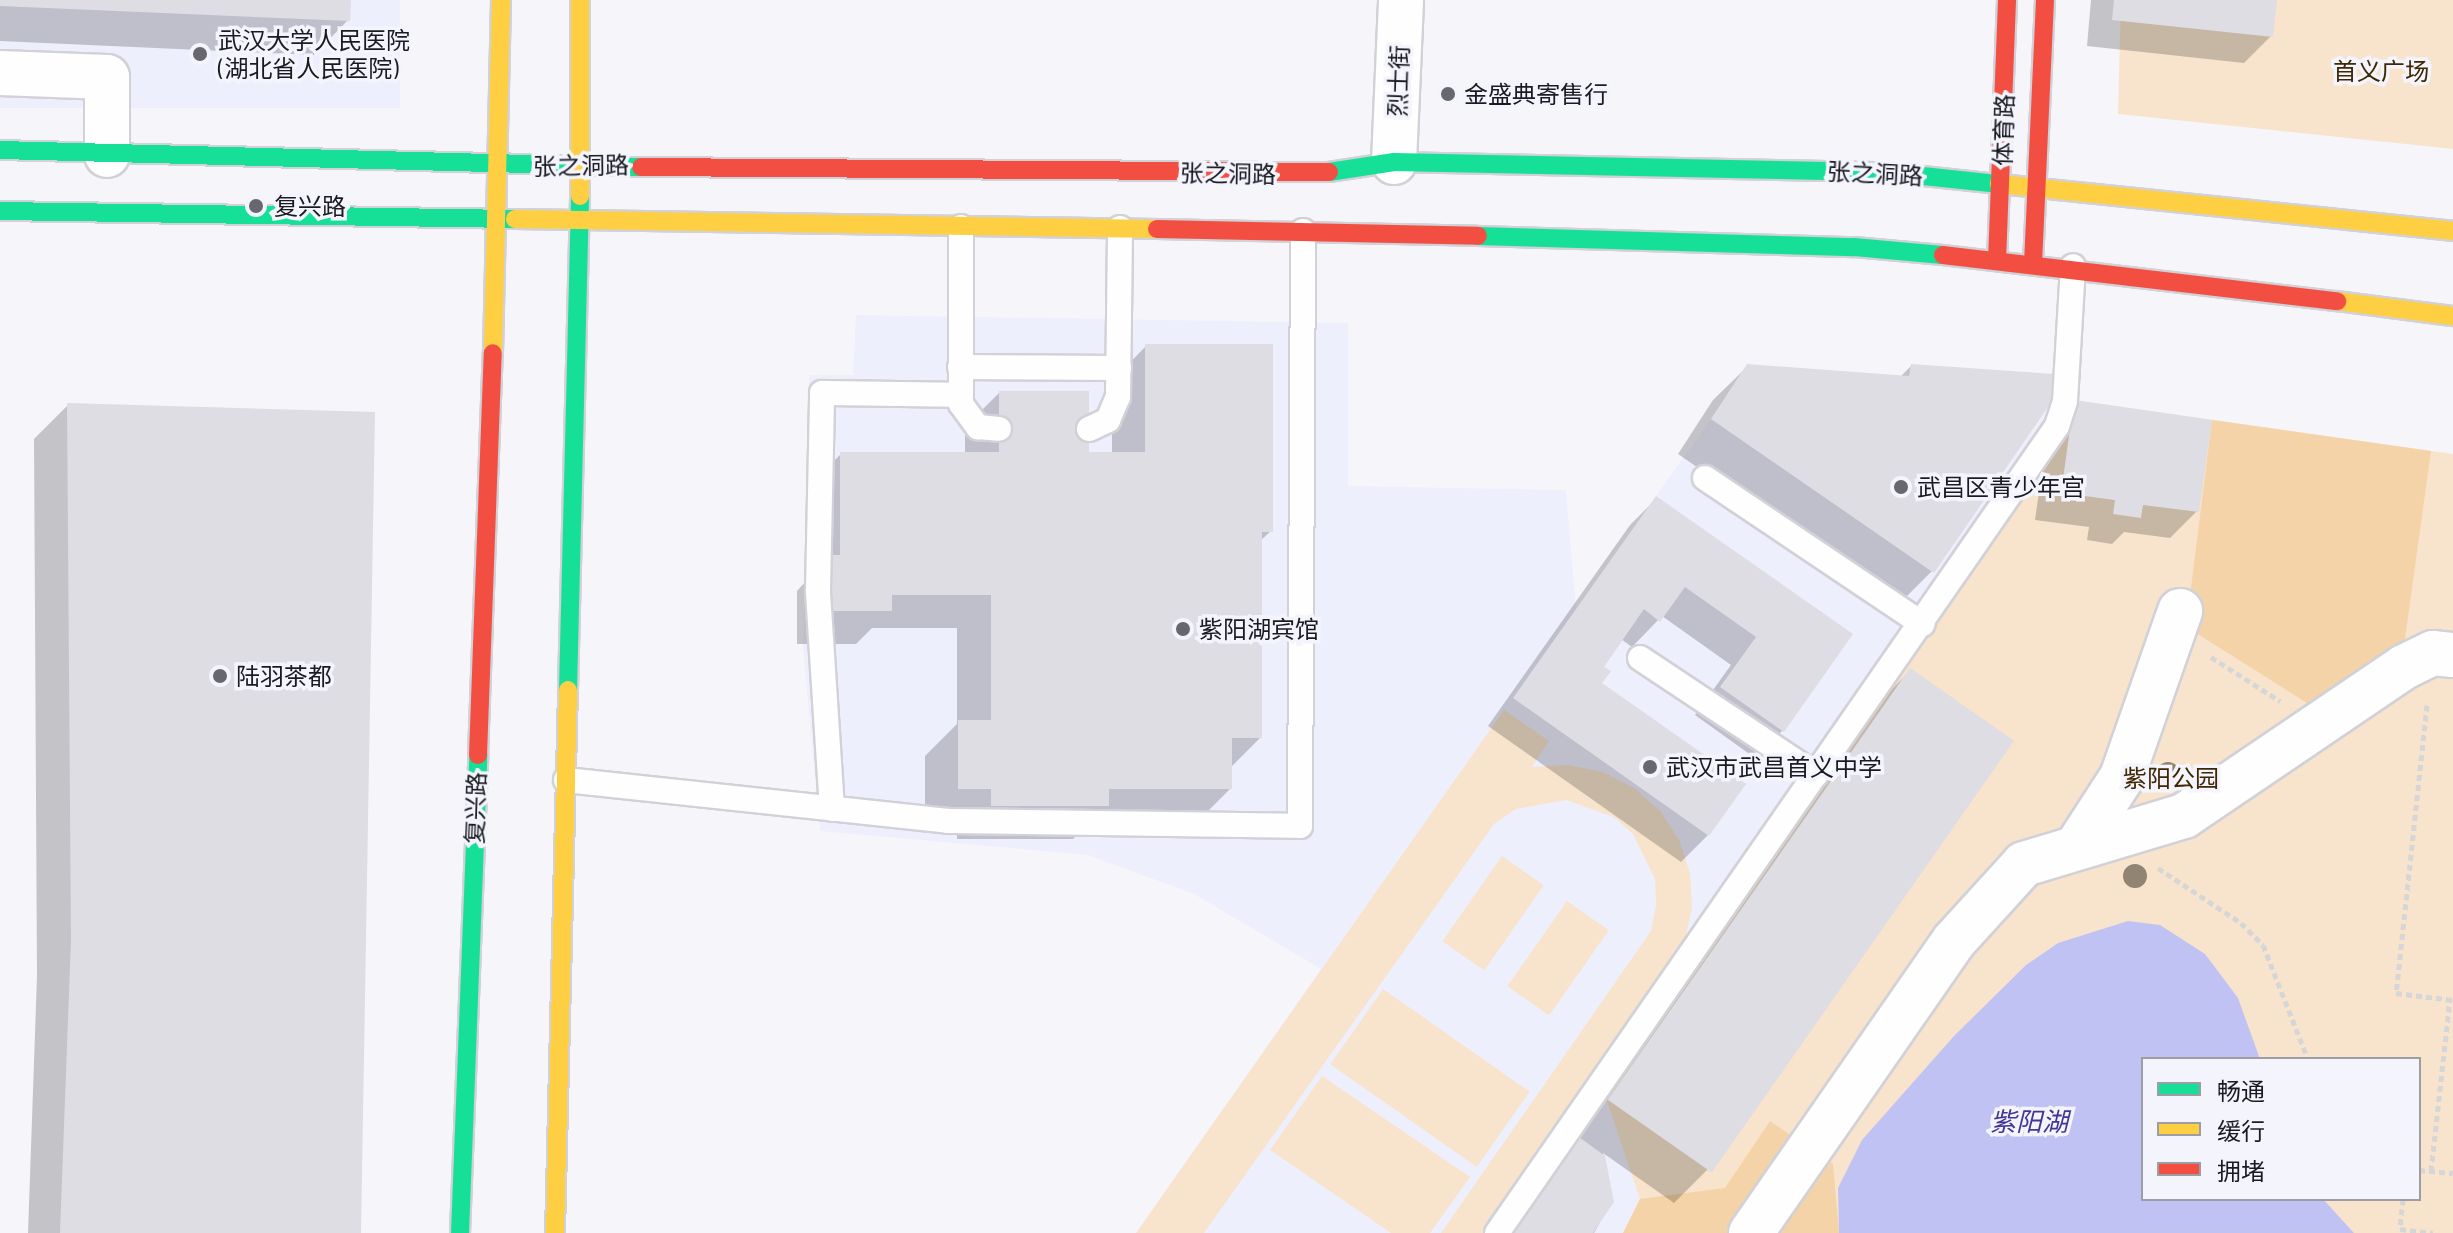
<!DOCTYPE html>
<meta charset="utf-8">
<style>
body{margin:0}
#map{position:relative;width:2453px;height:1233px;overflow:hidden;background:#f6f6fa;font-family:Barlow,"Noto Sans SC",sans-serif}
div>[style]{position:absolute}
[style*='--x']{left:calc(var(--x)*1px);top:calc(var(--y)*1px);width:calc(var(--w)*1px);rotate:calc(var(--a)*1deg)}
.built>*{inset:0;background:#eeeffd;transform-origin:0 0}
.green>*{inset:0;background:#f8e4cd;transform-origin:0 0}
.forest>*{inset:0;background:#f4d3a8}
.water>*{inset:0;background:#c1c2f4}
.shadow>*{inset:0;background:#0003}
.building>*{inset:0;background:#dddde3;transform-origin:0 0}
.path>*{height:5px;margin-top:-2.5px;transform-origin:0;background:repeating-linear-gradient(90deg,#d6d6d7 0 6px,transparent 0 10px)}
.roads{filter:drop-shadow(2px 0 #d1d1d7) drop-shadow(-2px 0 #d1d1d7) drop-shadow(0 2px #d1d1d7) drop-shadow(0 -2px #d1d1d7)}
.lane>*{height:24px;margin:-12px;padding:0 12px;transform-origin:12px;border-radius:12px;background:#fefefe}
.street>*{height:44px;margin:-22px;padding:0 22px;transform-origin:22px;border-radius:22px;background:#fefefe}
.fast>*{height:18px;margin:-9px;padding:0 9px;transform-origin:9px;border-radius:9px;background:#16e098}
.slow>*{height:18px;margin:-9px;padding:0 9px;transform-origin:9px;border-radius:9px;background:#ffcf43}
.jam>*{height:18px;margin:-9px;padding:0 9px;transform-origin:9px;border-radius:9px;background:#f24e42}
.trees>*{width:24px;height:24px;margin:-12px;border-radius:50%;background:#918472}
.dots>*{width:22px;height:22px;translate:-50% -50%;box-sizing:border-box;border:4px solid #f4f4fc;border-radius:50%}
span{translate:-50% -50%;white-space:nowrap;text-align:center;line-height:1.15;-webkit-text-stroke:7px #f4f4fc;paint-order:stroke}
.poi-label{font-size:24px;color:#1a1b21}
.left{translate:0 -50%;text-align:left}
.park-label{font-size:24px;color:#3e2702}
.street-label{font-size:24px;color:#1a1b21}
.water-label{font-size:26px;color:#413697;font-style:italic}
.legend{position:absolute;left:2141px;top:1057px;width:280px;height:144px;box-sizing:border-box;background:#f4f4fc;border:2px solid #9d9da4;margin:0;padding:10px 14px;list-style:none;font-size:24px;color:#1a1b21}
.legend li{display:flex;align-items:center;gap:16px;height:40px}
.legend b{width:40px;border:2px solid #9d9da4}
</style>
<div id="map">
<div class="built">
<div style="left:0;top:0;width:400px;height:108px"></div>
<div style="clip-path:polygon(856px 315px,1348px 323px,1348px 486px,1566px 490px,1576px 608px,1711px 419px,1934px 572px,2053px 401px,2055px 374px,2076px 376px,2071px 427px,1606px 1097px,1640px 1199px,1623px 1233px,1136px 1233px,1321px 969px,1194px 894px,1088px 855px,820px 831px,803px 648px,809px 375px,853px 375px)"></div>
</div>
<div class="green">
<div style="clip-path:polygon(2121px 0,2453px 0,2453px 149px,2118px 114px)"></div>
<div style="clip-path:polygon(evenodd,2074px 400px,2453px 454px,2453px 1233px,1623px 1233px,1640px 1199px,1606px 1098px,2071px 427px,2074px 400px,2143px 1059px,2419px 1059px,2419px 1199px,2143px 1199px,2143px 1059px)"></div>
<div style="clip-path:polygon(1504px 710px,1549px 741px,1532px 767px,1568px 765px,1603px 772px,1634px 788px,1660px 811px,1679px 840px,1690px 873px,1692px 908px,1684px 945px,1484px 1233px,1441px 1233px,1651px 931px,1656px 905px,1655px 879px,1633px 834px,1614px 817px,1566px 800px,1516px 809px,1494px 824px,1204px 1233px,1136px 1233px)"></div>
<div style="left:1502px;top:856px;width:51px;height:104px;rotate:35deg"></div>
<div style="left:1567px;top:901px;width:51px;height:104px;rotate:35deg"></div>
<div style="left:1383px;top:989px;width:179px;height:92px;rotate:35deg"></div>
<div style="clip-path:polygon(1322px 1076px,1470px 1177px,1430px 1233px,1391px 1233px,1270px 1150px)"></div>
</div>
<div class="forest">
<div style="clip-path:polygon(2212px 420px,2431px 451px,2404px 646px,2318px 710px,2193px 631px,2201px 605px,2190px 596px)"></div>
<div style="clip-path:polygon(1770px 1121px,1833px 1164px,1839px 1233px,1623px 1233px,1640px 1199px,1725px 1188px)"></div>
</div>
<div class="water">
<div style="clip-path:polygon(2128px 921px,2160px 925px,2205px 954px,2238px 998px,2260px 1059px,2143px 1059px,2143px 1199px,2323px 1199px,2354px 1233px,1839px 1233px,1838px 1188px,1862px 1140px,1954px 1036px,2026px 965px,2058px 943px)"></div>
</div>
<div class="shadow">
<div style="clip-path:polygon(0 0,349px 0,348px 20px,314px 55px,0 41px)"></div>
<div style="clip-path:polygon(2091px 0,2275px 0,2271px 36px,2244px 63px,2087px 46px)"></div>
<div style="clip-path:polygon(1146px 346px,1271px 531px,1260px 541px,1260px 738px,1230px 768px,1230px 789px,1196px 823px,1089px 823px,1073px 839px,957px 839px,957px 823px,925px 823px,925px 756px,957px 724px,957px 628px,872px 628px,856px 644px,797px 644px,797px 591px,806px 581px,806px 488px,841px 454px,965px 454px,965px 427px,999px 393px,1087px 454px,1112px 454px,1112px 381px)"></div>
<div style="clip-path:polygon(1748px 366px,1900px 377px,1911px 366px,1932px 571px,1898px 605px,1678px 454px,1713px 400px)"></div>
<div style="clip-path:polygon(2075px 403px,2197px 511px,2170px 538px,2124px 532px,2112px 544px,2087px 540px,2089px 527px,2035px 520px,2048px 429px)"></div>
<div style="clip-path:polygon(68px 405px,359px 1233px,28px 1233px,37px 976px,34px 439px)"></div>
<div style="clip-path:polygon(1656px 499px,1850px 634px,1782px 731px,1755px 758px,1695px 715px,1731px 665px,1662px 616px,1632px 647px,1621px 639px,1601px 667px,1599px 684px,1708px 835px,1681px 862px,1488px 726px,1630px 525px)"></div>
<div style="clip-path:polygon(1910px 671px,1708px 1169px,1674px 1203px,1603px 1153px,1612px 1201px,1594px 1233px,1505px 1233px,1552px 1167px,1581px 1138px,1574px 1133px,1876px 705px)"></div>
</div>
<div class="building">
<div style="clip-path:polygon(0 0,351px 0,350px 21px,0 6px)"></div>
<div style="clip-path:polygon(2114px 0,2277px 0,2273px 37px,2112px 20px)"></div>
<div style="clip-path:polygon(1145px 344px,1273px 344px,1273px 532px,1262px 532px,1262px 738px,1232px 738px,1232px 789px,1109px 789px,1109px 806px,991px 806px,991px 789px,958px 789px,958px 720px,991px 720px,991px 595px,892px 595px,892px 611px,830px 611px,830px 555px,840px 555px,840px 452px,999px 452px,999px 391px,1089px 391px,1089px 452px,1145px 452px)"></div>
<div style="clip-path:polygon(1747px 364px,1909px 376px,1911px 364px,2055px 374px,2053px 400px,1934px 573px,1711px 419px)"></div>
<div style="clip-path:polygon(2074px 400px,2212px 420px,2199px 512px,2143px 505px,2141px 518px,2113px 514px,2115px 500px,2061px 493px)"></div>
<div style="clip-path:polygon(67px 403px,375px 412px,361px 1233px,60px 1233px,71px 940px)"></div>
<div style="clip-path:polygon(1656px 496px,1853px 634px,1784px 732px,1720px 687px,1756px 637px,1685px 587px,1660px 622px,1644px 609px,1604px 667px,1611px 671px,1602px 683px,1746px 784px,1709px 836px,1513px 698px)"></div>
<div style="left:1910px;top:668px;width:127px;height:527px;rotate:35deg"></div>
<div style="clip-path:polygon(1579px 1137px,1605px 1156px,1614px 1202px,1593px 1233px,1510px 1233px)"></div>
</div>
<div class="path">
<div style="--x:2211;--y:657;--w:82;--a:32.5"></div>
<div style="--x:2427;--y:705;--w:290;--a:96.1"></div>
<div style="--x:2396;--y:993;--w:57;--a:7"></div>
<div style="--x:2158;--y:868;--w:100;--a:33.5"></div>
<div style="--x:2241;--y:923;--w:31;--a:45"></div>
<div style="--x:2263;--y:945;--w:123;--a:68.5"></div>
<div style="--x:2419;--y:1170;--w:34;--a:5"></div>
<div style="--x:2431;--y:1171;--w:173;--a:-83.7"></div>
<div style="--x:2403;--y:1199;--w:30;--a:96"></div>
<div style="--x:2400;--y:1229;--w:33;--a:7"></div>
</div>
<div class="roads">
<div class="lane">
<div style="--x:961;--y:227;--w:177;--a:90"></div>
<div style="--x:961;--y:404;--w:29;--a:54"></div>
<div style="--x:978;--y:427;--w:21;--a:5"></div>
<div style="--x:960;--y:367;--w:159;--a:0.4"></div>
<div style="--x:1089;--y:429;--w:21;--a:-25"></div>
<div style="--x:1108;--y:420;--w:25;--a:-67"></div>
<div style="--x:1118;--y:397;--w:169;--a:-89.3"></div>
<div style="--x:1705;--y:478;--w:262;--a:33.9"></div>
<div style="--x:1640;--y:658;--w:211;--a:33.6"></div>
<div style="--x:566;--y:780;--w:384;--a:6.1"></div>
<div style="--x:948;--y:821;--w:352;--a:0.8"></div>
<div style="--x:1300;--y:826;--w:595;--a:-89.71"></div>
<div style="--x:832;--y:809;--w:219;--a:-93.7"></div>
<div style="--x:818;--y:590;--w:197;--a:-88.8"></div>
<div style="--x:822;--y:393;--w:138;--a:0.8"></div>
<div style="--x:1497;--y:1233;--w:982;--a:-55.24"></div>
<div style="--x:2057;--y:426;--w:26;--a:-72"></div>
<div style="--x:2065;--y:401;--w:135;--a:-86.6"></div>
</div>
<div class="street">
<div style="--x:0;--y:73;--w:107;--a:2.1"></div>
<div style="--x:107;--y:77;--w:78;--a:90"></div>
<div style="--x:1394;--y:162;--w:162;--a:-87.5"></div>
<div style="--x:2078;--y:845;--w:81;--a:-57.1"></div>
<div style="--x:2122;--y:777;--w:176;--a:-70.7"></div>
<div style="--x:1751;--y:1233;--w:356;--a:-55.2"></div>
<div style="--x:1954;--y:941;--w:104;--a:-47.7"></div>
<div style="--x:2024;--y:864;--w:167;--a:-16.7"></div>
<div style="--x:2184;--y:816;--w:266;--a:-34.1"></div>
<div style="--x:2404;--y:667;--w:32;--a:-26"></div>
<div style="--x:2433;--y:653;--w:20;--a:6"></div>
</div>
<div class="fast">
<div style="--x:0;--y:150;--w:641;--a:1.52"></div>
<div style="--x:1329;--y:172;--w:66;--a:-8.7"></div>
<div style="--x:1394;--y:162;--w:492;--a:1.2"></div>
<div style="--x:1886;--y:172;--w:114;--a:6.1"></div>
<div style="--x:0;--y:211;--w:515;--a:0.89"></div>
<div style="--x:1478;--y:236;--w:376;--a:1.7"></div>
<div style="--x:1854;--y:247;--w:89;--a:5.1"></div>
<div style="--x:568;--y:690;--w:494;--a:-88.6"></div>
<div style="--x:460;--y:1233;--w:478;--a:-87.8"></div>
</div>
<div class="slow">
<div style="--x:580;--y:0;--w:196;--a:90"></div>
<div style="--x:1999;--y:184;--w:456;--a:5.9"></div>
<div style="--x:515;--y:219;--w:642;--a:0.89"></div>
<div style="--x:2337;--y:301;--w:117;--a:7.4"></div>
<div style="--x:493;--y:353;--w:353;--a:-88.7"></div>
<div style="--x:555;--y:1233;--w:543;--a:-88.63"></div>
</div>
<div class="jam">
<div style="--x:641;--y:167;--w:688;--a:0.42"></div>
<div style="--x:1157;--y:229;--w:321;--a:1.2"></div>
<div style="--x:1943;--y:255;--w:397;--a:6.7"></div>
<div style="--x:1997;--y:261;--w:261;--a:-87.8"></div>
<div style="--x:2033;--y:264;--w:264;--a:-87.4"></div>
<div style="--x:478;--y:755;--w:402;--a:-87.9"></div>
</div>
</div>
<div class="trees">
<div style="left:2168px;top:774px"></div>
<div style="left:2135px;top:876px"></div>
</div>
<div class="dots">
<div style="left:200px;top:54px;background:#67686d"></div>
<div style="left:1448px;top:94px;background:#67686d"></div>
<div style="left:256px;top:206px;background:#67686d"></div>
<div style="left:1901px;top:487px;background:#67686d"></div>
<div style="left:1183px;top:629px;background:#67686d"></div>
<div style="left:220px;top:676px;background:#67686d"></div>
<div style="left:1650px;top:767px;background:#67686d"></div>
</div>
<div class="poi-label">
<span class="left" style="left:218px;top:54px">武汉大学人民医院<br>(湖北省人民医院)</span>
<span class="left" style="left:1464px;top:94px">金盛典寄售行</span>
<span class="left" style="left:274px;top:206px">复兴路</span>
<span class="left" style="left:1917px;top:487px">武昌区青少年宫</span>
<span class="left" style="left:1199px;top:629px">紫阳湖宾馆</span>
<span class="left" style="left:236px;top:676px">陆羽茶都</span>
<span class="left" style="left:1666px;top:767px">武汉市武昌首义中学</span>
</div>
<div class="park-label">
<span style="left:2381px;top:71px">首义广场</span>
<span style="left:2171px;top:778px">紫阳公园</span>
</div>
<div class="street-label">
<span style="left:1398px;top:81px;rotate:-88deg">烈士街</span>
<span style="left:2003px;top:130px;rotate:-88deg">体育路</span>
<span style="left:581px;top:165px;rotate:-1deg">张之洞路</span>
<span style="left:1228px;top:173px;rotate:1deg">张之洞路</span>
<span style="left:1875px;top:173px;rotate:3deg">张之洞路</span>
<span style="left:475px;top:808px;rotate:-88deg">复兴路</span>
</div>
<div class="water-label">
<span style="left:2029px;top:1121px">紫阳湖</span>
</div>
<ul class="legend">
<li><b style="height:10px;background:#16e098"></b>畅通</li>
<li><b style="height:10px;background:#ffcf43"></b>缓行</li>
<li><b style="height:10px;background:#f24e42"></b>拥堵</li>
</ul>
</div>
